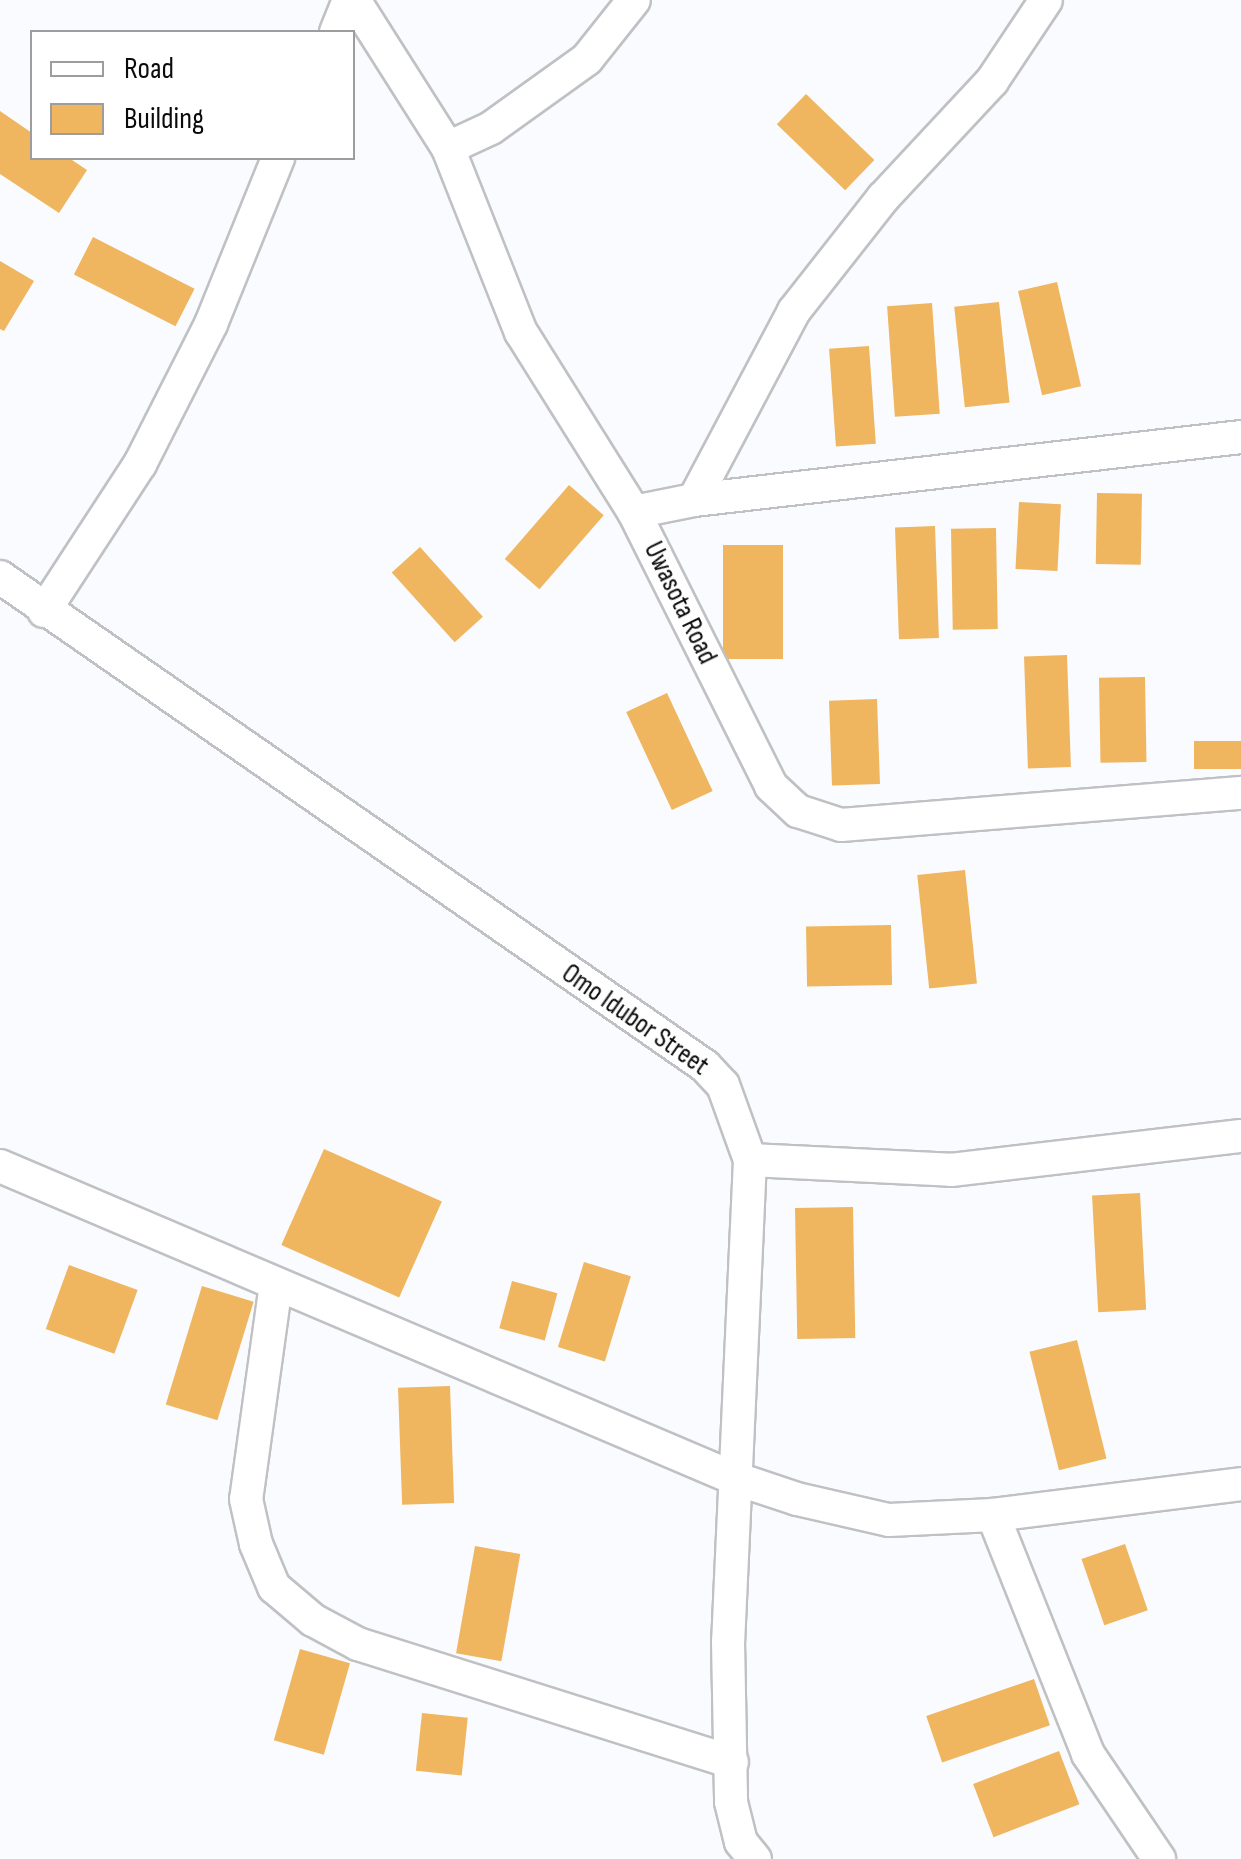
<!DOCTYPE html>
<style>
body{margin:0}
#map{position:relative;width:1241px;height:1859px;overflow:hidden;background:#fafbfe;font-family:"Sofia Sans Condensed",sans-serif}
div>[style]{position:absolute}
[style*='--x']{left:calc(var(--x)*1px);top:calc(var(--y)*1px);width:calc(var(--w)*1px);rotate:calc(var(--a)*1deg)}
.building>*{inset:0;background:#efb55f;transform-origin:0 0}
.roads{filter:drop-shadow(2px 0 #c0c1c4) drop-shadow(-2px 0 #c0c1c4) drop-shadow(0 2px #c0c1c4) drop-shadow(0 -2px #c0c1c4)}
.street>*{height:32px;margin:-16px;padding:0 16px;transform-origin:16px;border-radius:16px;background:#fff}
span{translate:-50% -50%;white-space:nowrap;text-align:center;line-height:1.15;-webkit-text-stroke:8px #fff;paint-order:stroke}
.street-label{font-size:28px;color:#0b0b0c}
.legend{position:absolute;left:30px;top:30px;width:325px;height:130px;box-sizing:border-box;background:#fff;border:2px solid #9d9d9e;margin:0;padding:12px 18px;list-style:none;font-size:30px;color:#0b0b0c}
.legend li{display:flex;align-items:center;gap:20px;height:50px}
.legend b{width:50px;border:2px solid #9d9d9e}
</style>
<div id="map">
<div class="building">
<div style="left:806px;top:94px;width:95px;height:42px;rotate:44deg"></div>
<div style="clip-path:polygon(0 111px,32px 133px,32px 158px,69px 158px,87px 170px,59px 213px,0 174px)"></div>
<div style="left:93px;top:237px;width:114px;height:42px;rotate:27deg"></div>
<div style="clip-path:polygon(0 261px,34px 281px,4px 331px,0 329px)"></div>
<div style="left:1057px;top:282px;width:107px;height:40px;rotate:77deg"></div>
<div style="left:999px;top:302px;width:101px;height:45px;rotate:84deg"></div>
<div style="left:932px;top:303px;width:111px;height:45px;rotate:86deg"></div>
<div style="left:869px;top:346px;width:98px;height:40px;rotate:86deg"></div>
<div style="left:569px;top:485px;width:46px;height:98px;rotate:41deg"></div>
<div style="left:1097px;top:493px;width:45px;height:71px;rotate:1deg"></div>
<div style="left:1019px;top:502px;width:42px;height:67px;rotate:3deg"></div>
<div style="left:935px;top:526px;width:112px;height:40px;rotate:88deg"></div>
<div style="left:996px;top:528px;width:101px;height:45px;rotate:89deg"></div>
<div style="left:723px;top:545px;width:60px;height:114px"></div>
<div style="left:420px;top:547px;width:94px;height:38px;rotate:48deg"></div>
<div style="left:1067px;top:655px;width:112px;height:43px;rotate:88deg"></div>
<div style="left:1145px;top:677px;width:85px;height:46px;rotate:89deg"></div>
<div style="left:667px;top:693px;width:108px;height:45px;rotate:65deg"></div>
<div style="left:877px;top:699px;width:85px;height:48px;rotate:88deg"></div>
<div style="left:1241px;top:741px;width:28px;height:47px;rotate:90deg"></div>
<div style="left:965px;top:870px;width:114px;height:48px;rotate:84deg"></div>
<div style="left:891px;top:925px;width:60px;height:85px;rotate:89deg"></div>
<div style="left:324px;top:1149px;width:129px;height:105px;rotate:24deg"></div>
<div style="left:1140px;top:1193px;width:117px;height:48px;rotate:87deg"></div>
<div style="left:853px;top:1207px;width:131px;height:58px;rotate:89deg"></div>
<div style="left:584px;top:1262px;width:49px;height:89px;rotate:17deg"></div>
<div style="left:69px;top:1265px;width:73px;height:68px;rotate:20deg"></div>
<div style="left:512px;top:1281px;width:47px;height:49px;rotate:15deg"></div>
<div style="left:202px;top:1286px;width:54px;height:124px;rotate:17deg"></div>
<div style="left:1077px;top:1340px;width:122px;height:49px;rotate:76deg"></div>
<div style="left:450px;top:1386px;width:117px;height:52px;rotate:88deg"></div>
<div style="left:1125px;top:1544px;width:70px;height:46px;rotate:71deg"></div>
<div style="left:475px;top:1546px;width:46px;height:109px;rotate:10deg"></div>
<div style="left:300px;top:1649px;width:52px;height:95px;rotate:16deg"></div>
<div style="left:1034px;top:1679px;width:49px;height:114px;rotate:71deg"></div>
<div style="left:422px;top:1713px;width:46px;height:58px;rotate:6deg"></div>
<div style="left:1059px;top:1751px;width:57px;height:92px;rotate:69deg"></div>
</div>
<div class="roads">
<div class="street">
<div style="--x:354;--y:0;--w:175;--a:57.6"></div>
<div style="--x:448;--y:148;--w:198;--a:68.4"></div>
<div style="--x:521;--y:332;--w:213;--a:57.9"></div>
<div style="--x:634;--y:512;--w:306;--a:63.4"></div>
<div style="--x:771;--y:786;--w:37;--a:43"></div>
<div style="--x:798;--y:811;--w:45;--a:18"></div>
<div style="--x:841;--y:825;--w:401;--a:-4.6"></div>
<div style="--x:336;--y:32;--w:35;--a:-68"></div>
<div style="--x:448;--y:148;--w:47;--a:-24.9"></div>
<div style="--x:491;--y:128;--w:118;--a:-35.7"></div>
<div style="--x:587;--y:59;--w:75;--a:-51.5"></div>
<div style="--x:694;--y:500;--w:214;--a:-62.1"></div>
<div style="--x:794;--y:311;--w:144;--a:-51.8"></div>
<div style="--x:883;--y:198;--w:160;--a:-47"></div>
<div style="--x:992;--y:81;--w:97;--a:-56.3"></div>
<div style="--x:634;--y:512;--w:61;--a:-11.3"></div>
<div style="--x:694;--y:500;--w:551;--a:-6.57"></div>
<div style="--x:0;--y:577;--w:858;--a:34.75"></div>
<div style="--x:705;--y:1066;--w:26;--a:47"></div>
<div style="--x:723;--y:1085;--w:80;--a:70.2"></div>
<div style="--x:750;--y:1160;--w:482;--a:92.6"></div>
<div style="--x:728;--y:1641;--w:161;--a:88.9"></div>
<div style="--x:731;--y:1802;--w:41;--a:76"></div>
<div style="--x:741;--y:1842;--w:22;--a:51"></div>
<div style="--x:44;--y:611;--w:176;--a:-56.9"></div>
<div style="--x:140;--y:464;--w:157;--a:-63.1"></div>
<div style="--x:211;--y:324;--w:179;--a:-68"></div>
<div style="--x:750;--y:1160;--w:201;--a:2.8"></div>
<div style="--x:951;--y:1170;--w:292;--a:-6.7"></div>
<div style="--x:0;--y:1166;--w:798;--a:23.03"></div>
<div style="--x:734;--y:1478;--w:66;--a:18.4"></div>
<div style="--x:797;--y:1499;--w:94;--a:12.9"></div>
<div style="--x:889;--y:1520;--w:104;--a:-2.8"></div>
<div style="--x:993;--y:1515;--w:250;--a:-7.1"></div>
<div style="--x:276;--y:1284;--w:217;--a:97.9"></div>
<div style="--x:246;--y:1499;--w:46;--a:77.5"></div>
<div style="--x:256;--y:1544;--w:47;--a:67.3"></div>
<div style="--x:274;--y:1587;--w:51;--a:40.2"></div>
<div style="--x:313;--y:1620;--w:51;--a:28.1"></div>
<div style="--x:358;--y:1644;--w:392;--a:17.5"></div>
<div style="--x:993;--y:1515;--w:257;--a:68.3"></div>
<div style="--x:1088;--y:1754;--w:127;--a:55.9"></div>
</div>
</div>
<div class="street-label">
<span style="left:680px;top:603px;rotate:64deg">Uwasota Road</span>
<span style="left:635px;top:1020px;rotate:35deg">Omo Idubor Street</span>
</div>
<ul class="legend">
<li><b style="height:12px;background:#fff"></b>Road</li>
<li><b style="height:28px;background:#efb55f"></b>Building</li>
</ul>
</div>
